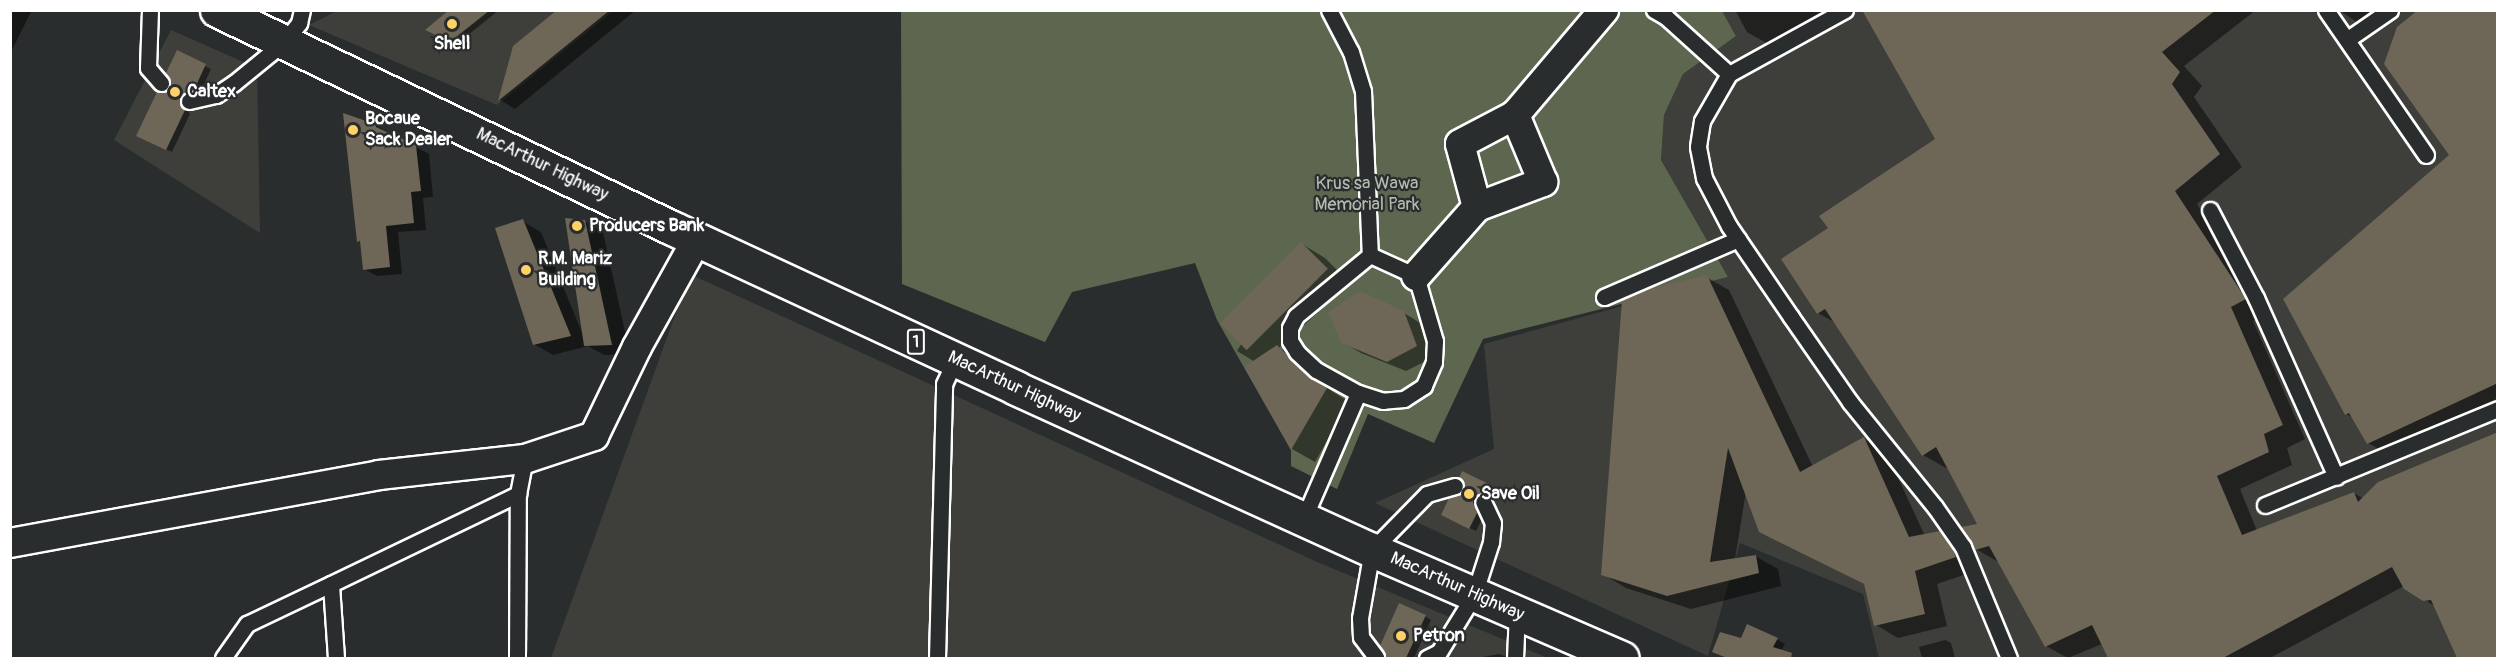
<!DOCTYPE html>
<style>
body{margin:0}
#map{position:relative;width:2508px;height:669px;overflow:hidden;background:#2a2d2e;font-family:Pangolin,sans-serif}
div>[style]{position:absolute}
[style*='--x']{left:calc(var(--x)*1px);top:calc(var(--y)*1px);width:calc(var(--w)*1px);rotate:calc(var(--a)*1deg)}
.built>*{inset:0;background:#3e3e3a}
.green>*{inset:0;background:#5d674f}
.shadow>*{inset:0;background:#0007}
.building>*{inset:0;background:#6e6656;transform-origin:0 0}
.roads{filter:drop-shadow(2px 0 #fff) drop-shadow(-2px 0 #fff) drop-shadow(0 2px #fff) drop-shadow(0 -2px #fff)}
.lane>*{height:15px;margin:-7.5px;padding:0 7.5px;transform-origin:7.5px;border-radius:7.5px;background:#2a2d2e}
.street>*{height:28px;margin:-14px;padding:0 14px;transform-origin:14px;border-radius:14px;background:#2a2d2e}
.highway>*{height:33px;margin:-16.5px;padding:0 16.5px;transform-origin:16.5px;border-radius:16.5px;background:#2a2d2e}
.dots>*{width:16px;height:16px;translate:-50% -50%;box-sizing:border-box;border:3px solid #2a2d2e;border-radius:50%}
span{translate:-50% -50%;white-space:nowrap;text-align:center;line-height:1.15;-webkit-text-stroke:4.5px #2a2d2e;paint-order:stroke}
.shield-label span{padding:2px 4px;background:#2a2d2e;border:2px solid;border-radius:4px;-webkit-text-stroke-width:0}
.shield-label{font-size:16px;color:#fff;font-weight:700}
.poi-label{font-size:18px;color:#fff;font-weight:700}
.left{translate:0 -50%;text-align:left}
.street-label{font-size:18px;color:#fff}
.park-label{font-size:18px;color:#b6bbb0}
.frame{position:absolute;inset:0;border:12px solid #fff;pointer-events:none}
</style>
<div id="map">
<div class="built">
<div style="clip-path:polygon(337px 11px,613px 11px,497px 105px,309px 25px)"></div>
<div style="clip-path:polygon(1722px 11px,2497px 11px,2497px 658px,1879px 658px,1863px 594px,1740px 543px,1708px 656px,1375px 503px,1494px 449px,1484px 344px,1728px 277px,1661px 160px,1664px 115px,1683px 74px,1736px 36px)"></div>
<div style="clip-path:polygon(171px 30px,257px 68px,260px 233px,114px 140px)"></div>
<div style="clip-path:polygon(690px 274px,1315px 561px,1548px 658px,551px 658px)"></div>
</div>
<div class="green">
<div style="clip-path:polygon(901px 11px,1722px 11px,1736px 36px,1683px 74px,1664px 115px,1661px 160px,1728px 277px,1483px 339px,1434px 443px,1368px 414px,1337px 489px,1291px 466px,1291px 450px,1217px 320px,1195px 263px,1072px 292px,1045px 342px,902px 284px)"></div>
</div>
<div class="shadow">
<div style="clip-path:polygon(10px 10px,32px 10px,10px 54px)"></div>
<div style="clip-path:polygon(451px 10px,499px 10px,457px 44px,433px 33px)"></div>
<div style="clip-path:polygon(561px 10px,636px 10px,515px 109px,500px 100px,514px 47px)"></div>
<div style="clip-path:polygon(1735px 10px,1833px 10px,1770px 45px,1747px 32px)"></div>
<div style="clip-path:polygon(1869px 10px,2256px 10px,2184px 66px,2202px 86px,2194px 97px,2242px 167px,2197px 204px,2268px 313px,2253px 321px,2305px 439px,2287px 448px,2292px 465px,2240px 489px,2257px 531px,2354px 493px,2364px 499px,2498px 438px,2498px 658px,2459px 658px,2436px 607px,2404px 586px,2270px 658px,2109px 658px,2102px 644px,2068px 658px,2046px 646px,2000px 563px,1976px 549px,1979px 525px,1948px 467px,1946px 468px,1923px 455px,1836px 323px,1818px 313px,1830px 229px,1937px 139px)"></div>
<div style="clip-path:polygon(2339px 10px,2393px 10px,2367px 29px)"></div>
<div style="clip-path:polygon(2498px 10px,2498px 407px,2391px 456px,2368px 443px,2354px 418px,2346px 414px,2451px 155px)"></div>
<div style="clip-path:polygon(177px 52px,211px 69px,200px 93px,186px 101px,185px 108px,190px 114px,172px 152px,144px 139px,164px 94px,171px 87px)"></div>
<div style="clip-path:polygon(375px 125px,429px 154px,433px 197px,423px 198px,426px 230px,398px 232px,402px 274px,377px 276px,364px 269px,361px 242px,358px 241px)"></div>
<div style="clip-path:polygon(522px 221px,541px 232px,582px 333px,584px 221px,603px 232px,630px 354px,604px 355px,588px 346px,553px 355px,534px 344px)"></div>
<div style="clip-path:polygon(1302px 244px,1325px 258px,1350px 283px,1279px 348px,1301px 360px,1333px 392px,1349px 402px,1315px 462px,1292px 449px,1246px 367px,1255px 362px,1237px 351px)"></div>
<div style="clip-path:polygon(1706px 277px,1729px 290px,1813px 467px,1864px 439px,1886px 452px,1925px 536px,1940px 533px,1963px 546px,1978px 570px,1937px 584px,1947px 626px,1898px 638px,1876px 625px,1866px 585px,1784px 544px,1746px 491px,1735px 559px,1755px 556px,1778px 569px,1781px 586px,1691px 609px,1626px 588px,1603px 574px)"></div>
<div style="clip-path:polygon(1404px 313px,1422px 324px,1434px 357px,1406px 371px,1361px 353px,1342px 342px)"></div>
<div style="clip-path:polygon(1490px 486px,1496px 490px,1493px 496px,1486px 496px,1483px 517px,1476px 531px,1449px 518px,1450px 499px)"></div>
<div style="clip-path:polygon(1425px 616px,1431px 620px,1414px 658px,1387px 658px)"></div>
<div style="clip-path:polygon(1777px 639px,1785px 644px,1779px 655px,1790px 658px,1728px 658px,1722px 656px,1742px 640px)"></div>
<div style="clip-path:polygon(1945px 640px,1951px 643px,1955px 658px,1922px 658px,1919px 647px)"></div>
<div style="clip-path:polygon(1499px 654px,1509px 658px,1478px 658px)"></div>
</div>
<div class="building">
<div style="clip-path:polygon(449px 10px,490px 10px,450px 42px,425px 30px)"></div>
<div style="clip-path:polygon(557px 10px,610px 10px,498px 101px,513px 46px)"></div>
<div style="clip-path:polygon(1862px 10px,2216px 10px,2162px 52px,2180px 72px,2172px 84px,2220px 154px,2175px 191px,2246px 299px,2231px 307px,2283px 425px,2264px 434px,2269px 452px,2217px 476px,2242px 535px,2354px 492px,2358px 502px,2378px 482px,2498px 432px,2498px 658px,2457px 658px,2431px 600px,2423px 601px,2404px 589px,2392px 567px,2223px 658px,2108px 658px,2092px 625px,2045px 647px,1989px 546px,1975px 550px,1961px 527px,1977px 524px,1936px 447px,1922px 456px,1825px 309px,1817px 314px,1781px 259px,1828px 228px,1819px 216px,1935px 139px)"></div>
<div style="clip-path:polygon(2418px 10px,2498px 10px,2498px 383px,2367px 444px,2349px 413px,2345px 415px,2283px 299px,2449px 155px,2384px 64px,2397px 27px)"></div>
<div style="clip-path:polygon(177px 50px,206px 64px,194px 90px,183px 93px,180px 98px,180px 104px,185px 110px,166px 150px,136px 136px,157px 92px,163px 92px,170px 87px,170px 81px,166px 73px)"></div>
<div style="clip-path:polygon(343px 113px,375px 124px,376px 127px,416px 145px,421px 191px,411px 192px,414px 223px,386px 226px,390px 267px,363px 270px,360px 241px,357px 242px)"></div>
<div style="clip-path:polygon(565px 218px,585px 220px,612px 345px,584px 346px)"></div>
<div style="clip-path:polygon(523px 219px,571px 336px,533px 345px,495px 228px)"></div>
<div style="left:1301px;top:242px;width:38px;height:115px;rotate:45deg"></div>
<div style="clip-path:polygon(1707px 275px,1800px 472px,1864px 437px,1909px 537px,1940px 531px,1954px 552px,1956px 557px,1915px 571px,1925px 614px,1874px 626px,1864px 584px,1759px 532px,1728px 448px,1710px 562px,1756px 555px,1759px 573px,1667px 596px,1601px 575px,1622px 300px,1644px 290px)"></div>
<div style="clip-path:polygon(1360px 291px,1404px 311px,1417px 346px,1387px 362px,1341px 343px,1328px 312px)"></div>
<div style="clip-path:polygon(1277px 345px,1309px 377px,1327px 388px,1291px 450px,1244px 367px)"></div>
<div style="clip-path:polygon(1462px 471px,1491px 485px,1487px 493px,1479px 493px,1475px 497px,1473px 502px,1477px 513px,1469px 529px,1441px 515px,1449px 498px,1458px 495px,1464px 489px,1464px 483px,1459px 478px)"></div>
<div style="clip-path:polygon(1399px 603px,1426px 615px,1406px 658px,1385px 658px,1380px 646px)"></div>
<div style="clip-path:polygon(1747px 624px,1778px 638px,1773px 647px,1792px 653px,1791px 658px,1727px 658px,1712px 652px,1720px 632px,1741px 638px)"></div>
</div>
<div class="roads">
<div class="lane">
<div style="--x:150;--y:10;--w:58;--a:92"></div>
<div style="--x:148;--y:68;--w:20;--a:49"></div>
<div style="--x:1329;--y:10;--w:47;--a:62.4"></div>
<div style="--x:1351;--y:52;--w:41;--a:72.9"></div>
<div style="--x:1363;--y:91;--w:164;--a:87.6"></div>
<div style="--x:1654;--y:10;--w:14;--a:30"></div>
<div style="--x:1666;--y:17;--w:85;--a:42.1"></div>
<div style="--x:1845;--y:10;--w:132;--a:151.1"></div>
<div style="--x:1729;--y:74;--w:54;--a:119.9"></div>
<div style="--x:1702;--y:121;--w:26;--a:99"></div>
<div style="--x:1698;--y:147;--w:32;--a:79"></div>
<div style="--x:1704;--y:178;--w:54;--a:62.5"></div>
<div style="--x:1729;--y:226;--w:110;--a:55.7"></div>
<div style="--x:1791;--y:317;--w:103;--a:55.2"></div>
<div style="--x:1850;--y:402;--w:135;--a:51"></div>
<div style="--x:1935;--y:507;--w:49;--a:55"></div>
<div style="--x:1963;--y:547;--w:120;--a:67.5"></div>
<div style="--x:2326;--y:10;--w:176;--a:55.4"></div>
<div style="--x:2348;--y:39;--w:51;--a:-34.6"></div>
<div style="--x:189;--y:101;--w:28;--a:-13"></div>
<div style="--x:216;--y:95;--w:22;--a:-34"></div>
<div style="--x:234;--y:83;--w:63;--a:-39.2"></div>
<div style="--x:283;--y:43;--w:26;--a:-51"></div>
<div style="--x:299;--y:23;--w:13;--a:-77"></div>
<div style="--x:2210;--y:210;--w:99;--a:62.4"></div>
<div style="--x:2256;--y:298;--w:196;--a:65.9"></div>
<div style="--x:1370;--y:255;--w:51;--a:24.5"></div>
<div style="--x:1416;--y:276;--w:68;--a:73.7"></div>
<div style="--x:1435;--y:341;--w:21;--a:93"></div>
<div style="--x:1434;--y:362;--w:26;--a:113"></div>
<div style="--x:1424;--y:386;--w:24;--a:147"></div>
<div style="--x:1404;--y:399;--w:21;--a:175"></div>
<div style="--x:1383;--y:401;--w:26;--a:-162"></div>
<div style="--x:1358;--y:393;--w:48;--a:-151.3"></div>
<div style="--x:1316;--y:370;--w:26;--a:-137"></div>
<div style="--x:1297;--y:352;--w:13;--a:-122"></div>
<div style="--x:1290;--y:341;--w:13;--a:-90"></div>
<div style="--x:1290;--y:328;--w:13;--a:-63"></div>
<div style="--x:1296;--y:316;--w:96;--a:-39.5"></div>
<div style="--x:1604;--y:297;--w:146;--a:-23.4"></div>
<div style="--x:2265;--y:505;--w:252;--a:-22.4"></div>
<div style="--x:1304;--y:518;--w:136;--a:-66.6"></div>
<div style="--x:1376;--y:657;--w:25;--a:-127"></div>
<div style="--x:1361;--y:637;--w:19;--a:-93"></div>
<div style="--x:1360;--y:618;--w:69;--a:-80"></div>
<div style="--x:1372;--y:550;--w:78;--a:-45.5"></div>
<div style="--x:1427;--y:494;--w:29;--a:-16"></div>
<div style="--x:223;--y:658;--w:42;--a:-54.8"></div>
<div style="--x:247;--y:624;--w:93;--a:-25.5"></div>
<div style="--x:336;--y:658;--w:74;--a:-93.9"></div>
<div style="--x:331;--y:584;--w:208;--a:-25.7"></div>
<div style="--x:518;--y:494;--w:36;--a:-79"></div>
<div style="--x:517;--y:658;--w:164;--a:-89.7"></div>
<div style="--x:937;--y:658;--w:274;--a:-88.5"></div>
<div style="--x:944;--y:384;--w:26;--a:-65"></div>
<div style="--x:1427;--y:658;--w:13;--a:-27"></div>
<div style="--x:1439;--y:652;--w:67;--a:-58.4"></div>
<div style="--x:1474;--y:595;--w:56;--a:-72.2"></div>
<div style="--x:1491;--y:542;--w:19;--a:-84"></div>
<div style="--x:1493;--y:523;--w:23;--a:-115"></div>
<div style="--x:1515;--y:658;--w:45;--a:-87.5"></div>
</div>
<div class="street">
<div style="--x:1477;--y:207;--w:65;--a:-105.1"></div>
<div style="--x:1460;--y:144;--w:62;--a:-27.8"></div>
<div style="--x:1515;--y:115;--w:138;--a:-49.7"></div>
<div style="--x:1416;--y:276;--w:92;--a:-48.5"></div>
<div style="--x:1477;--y:207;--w:71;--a:-20.7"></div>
<div style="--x:1543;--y:182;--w:73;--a:-112.7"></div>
<div style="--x:10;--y:543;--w:375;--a:-10.4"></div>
<div style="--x:379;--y:475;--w:147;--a:-6.3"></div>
<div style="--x:525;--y:459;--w:73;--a:-18.4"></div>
<div style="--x:594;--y:436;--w:99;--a:-64.2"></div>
<div style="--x:637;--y:347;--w:124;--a:-60.9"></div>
</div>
<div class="highway">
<div style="--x:217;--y:10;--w:505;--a:25.6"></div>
<div style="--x:672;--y:228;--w:379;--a:24.9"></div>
<div style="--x:1016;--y:388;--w:391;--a:24.5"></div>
<div style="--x:1372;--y:550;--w:272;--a:23.4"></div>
</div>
</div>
<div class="dots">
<div style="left:452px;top:24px;background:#ffd166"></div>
<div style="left:175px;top:92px;background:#ffd166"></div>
<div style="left:353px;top:130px;background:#ffd166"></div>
<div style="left:577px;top:226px;background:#ffd166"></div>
<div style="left:526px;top:270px;background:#ffd166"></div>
<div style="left:1469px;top:494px;background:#ffd166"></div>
<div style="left:1401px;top:636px;background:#ffd166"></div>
</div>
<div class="shield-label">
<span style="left:916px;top:342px">1</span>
</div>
<div class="poi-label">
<span style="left:452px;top:44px">Shell</span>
<span class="left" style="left:187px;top:92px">Caltex</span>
<span class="left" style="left:365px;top:130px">Bocaue<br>Sack Dealer</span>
<span class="left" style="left:589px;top:226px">Producers Bank</span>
<span class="left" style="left:538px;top:270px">R.M. Mariz<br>Building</span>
<span class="left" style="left:1481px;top:494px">Save Oil</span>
<span class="left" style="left:1413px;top:636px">Petron</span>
</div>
<div class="street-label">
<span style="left:542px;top:165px;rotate:26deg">MacArthur Highway</span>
<span style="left:1014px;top:387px;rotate:25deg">MacArthur Highway</span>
<span style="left:1457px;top:587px;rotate:24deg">MacArthur Highway</span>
</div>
<div class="park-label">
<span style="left:1367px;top:195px">Krus sa Wawa<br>Memorial Park</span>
</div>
<div class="frame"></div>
</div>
